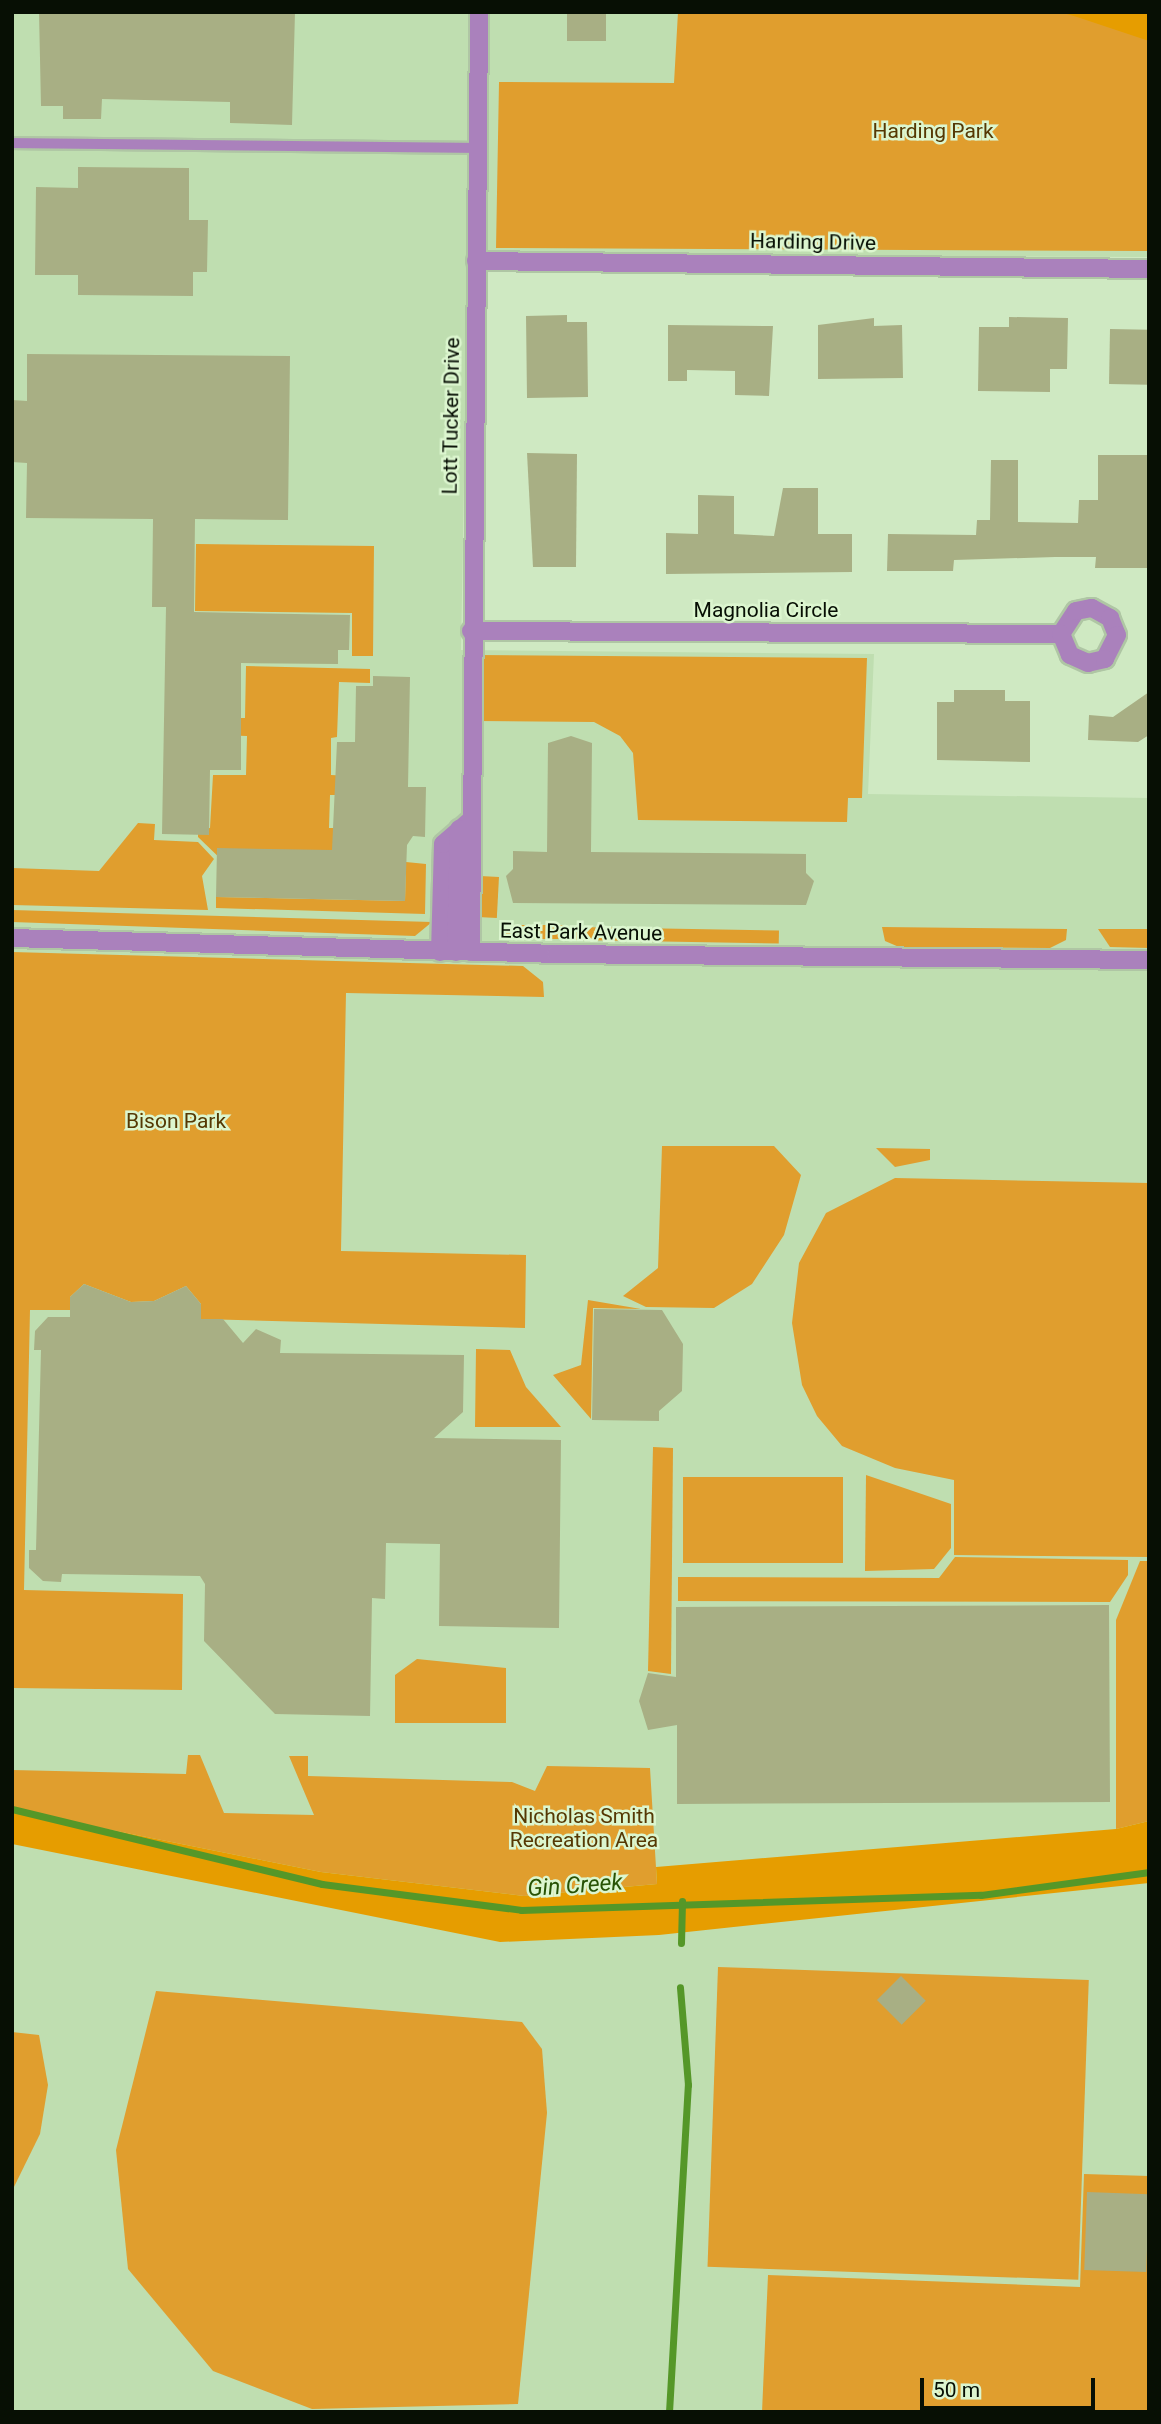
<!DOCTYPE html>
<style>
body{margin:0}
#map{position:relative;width:1161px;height:2424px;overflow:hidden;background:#cfe9c2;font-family:Roboto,sans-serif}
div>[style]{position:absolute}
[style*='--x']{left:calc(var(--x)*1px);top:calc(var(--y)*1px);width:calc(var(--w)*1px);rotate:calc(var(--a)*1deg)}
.built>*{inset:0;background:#bfdeb0}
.green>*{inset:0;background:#e09e2e;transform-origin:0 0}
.forest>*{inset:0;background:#e69d00}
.stream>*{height:7px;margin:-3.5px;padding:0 3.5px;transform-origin:3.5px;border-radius:3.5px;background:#559728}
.building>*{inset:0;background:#a8af84;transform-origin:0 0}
.roads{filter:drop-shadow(2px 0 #afc6a4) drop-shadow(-2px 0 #afc6a4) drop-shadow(0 2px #afc6a4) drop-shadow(0 -2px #afc6a4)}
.service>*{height:10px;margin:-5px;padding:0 5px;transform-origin:5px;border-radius:5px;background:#aa81bc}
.minor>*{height:18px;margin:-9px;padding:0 9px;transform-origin:9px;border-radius:9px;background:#aa81bc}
.tertiary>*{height:18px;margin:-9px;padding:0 9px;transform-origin:9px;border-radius:9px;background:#aa81bc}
span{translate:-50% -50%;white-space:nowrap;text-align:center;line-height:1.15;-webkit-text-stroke:5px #dcf6cf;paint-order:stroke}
.park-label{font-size:21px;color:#553803}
.street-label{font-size:21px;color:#070f04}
.water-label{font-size:23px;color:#275204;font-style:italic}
.frame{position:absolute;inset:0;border:14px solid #070f04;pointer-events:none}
.scale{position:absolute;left:920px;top:2378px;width:175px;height:32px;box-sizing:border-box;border:4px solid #070f04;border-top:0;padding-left:9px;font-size:21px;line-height:24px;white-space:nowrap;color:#070f04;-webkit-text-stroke:5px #dcf6cf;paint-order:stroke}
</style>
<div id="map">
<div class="built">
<div style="clip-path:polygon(12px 12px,1149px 12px,1149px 257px,468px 254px,461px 650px,874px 654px,868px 794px,1149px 798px,1149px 2412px,12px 2412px)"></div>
</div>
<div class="green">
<div style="clip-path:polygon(678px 12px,1149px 12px,1149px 251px,496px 248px,499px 82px,674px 83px)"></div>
<div style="clip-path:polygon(196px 544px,374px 546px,373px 656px,352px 656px,352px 613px,195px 611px)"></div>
<div style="clip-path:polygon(479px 655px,867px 658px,862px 798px,848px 798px,847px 822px,638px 820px,633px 753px,620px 736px,594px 722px,478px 721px)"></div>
<div style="clip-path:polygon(246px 666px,370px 669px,370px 683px,339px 682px,337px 737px,331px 738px,331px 775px,351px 776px,350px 795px,330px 795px,329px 828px,353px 828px,353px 851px,227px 865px,198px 837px,198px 829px,210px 828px,213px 775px,246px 775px,247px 736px,218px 735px,218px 718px,245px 718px)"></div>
<div style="clip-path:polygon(138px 823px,155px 824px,154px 840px,198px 842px,214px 859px,202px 876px,208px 910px,12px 905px,12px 868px,99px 871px)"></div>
<div style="clip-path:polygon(406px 862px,426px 864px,425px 914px,216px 908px,216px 897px,405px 901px)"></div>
<div style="left:480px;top:876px;width:19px;height:41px;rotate:3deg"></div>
<div style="clip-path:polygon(12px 910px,432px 922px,415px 936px,12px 922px)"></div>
<div style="left:506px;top:925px;width:59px;height:14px"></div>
<div style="left:576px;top:927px;width:203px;height:13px;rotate:1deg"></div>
<div style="clip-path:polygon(882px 927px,1067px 929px,1066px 940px,1050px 948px,899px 947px,885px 941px)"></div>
<div style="clip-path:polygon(1098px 929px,1149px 929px,1149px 948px,1110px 947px)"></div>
<div style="clip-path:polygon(12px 952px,523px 966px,543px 982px,544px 997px,346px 993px,341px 1251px,526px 1255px,525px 1328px,201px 1319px,201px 1304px,186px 1286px,154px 1301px,131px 1302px,84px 1284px,70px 1297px,70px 1310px,30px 1310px,24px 1590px,183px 1594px,182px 1690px,12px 1688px)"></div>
<div style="clip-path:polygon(662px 1146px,774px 1146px,801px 1175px,784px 1235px,752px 1284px,714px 1308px,646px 1307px,623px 1296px,658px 1268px)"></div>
<div style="clip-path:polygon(876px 1148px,930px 1149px,930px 1160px,895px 1167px)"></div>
<div style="clip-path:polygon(895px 1178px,1149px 1183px,1149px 1557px,954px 1555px,954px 1480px,895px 1468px,842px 1446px,817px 1416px,802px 1385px,792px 1323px,799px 1263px,826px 1213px)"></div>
<div style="clip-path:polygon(588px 1300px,641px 1309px,593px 1308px,591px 1419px,553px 1375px,581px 1365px)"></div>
<div style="clip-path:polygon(476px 1349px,510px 1350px,526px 1387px,561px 1427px,475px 1427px)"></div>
<div style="clip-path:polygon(653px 1447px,673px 1448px,671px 1674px,648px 1671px)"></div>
<div style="clip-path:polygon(866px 1475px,951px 1504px,951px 1548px,934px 1569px,865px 1571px)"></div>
<div style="left:683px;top:1477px;width:160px;height:86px"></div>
<div style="clip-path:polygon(955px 1557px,1128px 1560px,1128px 1575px,1110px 1602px,678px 1601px,678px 1577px,939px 1578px)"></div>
<div style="clip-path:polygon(1140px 1561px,1149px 1561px,1149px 1821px,1116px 1829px,1116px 1620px)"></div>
<div style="clip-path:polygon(417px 1659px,506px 1668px,506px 1723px,395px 1723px,395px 1675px)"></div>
<div style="clip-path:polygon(188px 1755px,200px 1755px,224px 1813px,314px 1815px,289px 1756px,308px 1756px,308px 1776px,512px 1782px,535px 1791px,547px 1766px,650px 1768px,657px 1884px,524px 1896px,321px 1872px,12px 1810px,12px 1770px,186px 1774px)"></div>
<div style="left:718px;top:1967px;width:371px;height:300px;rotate:2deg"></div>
<div style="clip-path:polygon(156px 1991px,522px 2022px,542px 2049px,547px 2113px,518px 2404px,312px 2409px,213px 2371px,128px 2269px,116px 2150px)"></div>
<div style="clip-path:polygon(12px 2032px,39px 2035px,48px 2085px,40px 2134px,12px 2191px)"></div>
<div style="clip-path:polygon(1084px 2174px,1149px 2176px,1149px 2412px,762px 2412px,768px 2275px,1080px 2287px)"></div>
</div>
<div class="forest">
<div style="clip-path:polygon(1060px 12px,1149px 12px,1149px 41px,1077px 17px)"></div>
<div style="clip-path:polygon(12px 1810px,321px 1872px,524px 1896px,657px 1884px,656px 1867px,1116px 1829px,1149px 1821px,1149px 1883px,659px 1935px,500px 1942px,12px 1844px)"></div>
</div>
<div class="stream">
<div style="--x:12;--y:1809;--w:319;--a:13.6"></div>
<div style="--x:322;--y:1884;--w:201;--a:7.4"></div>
<div style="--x:521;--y:1910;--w:460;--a:-1.9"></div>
<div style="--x:981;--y:1895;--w:170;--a:-7.8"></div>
<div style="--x:681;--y:1943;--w:42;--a:-88.6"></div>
<div style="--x:669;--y:2412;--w:328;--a:-86.7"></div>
<div style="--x:688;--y:2085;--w:98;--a:-94.7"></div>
</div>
<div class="building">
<div style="clip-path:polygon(39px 12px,295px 12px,292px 125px,230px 123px,230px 102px,102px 99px,101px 119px,63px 119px,63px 106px,41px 106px)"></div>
<div style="left:567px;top:12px;width:39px;height:29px"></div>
<div style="clip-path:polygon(78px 167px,189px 168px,189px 220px,208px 220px,207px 272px,193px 272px,193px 296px,78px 295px,78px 275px,35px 275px,36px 187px,78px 188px)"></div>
<div style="clip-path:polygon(567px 315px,567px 322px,587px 322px,588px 397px,527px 398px,526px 316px)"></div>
<div style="clip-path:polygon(1009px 317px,1068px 318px,1067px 369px,1050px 369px,1050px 392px,978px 391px,979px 327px,1009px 327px)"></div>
<div style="clip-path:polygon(874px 318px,874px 326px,902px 325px,903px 378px,818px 379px,818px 325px)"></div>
<div style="clip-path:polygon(668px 325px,773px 326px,769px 396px,735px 395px,735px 371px,687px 370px,687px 381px,668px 381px)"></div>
<div style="left:1110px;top:329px;width:39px;height:55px;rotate:1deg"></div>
<div style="clip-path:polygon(27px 354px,290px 356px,288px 520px,195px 519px,194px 612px,350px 615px,349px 650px,338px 650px,338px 664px,241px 663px,241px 770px,210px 770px,209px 835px,162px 834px,166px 607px,152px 607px,153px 519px,26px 518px,27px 463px,12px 462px,12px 400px,27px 401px)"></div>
<div style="clip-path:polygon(527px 453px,577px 454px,576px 567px,533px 567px)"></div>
<div style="clip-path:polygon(1098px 455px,1149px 455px,1149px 568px,1095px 568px,1096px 557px,1055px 557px,954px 560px,953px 571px,887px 571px,888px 534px,976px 535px,977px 520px,990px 520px,991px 460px,1018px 460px,1018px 522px,1078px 523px,1079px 500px,1098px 500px)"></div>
<div style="clip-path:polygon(783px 488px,818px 488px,818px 534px,852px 534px,852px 572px,666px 574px,666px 533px,698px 534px,698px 495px,734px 496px,734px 534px,774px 536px)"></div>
<div style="clip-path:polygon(373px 676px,410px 677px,408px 787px,426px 787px,425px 837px,413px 836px,407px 845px,405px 901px,216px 897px,217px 848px,332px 850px,337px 742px,355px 742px,356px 686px,373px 686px)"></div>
<div style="clip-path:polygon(954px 690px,1005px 690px,1005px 701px,1030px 701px,1030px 762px,937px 760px,937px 702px,954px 702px)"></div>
<div style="clip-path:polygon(1149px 692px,1149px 735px,1138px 742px,1088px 740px,1089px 715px,1113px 717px)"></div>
<div style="clip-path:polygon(571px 736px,592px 743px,591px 852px,806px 854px,806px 873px,814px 881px,806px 905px,513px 903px,506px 876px,513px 869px,513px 851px,547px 852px,548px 743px)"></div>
<div style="clip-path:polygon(84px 1284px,131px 1302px,154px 1301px,186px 1286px,201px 1304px,201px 1319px,223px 1319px,243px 1343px,256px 1329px,281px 1340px,280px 1353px,464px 1355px,463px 1412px,434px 1438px,561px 1440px,559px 1628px,439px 1626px,440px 1544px,386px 1543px,385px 1599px,372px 1598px,370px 1716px,275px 1714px,204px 1641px,205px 1584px,200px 1576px,62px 1574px,61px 1582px,43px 1581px,29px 1568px,29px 1550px,36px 1550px,41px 1350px,34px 1350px,35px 1331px,48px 1317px,70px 1317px,70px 1297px)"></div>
<div style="clip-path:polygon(594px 1309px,662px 1310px,683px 1344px,682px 1391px,659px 1411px,659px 1421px,592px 1420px)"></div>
<div style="clip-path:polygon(1109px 1605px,1110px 1802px,677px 1804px,677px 1725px,648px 1730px,639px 1701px,648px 1673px,676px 1677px,676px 1607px)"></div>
<div style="left:901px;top:1976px;width:35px;height:34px;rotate:45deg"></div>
<div style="left:1087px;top:2192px;width:62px;height:78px;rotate:2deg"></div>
</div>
<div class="roads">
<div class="service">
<div style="--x:12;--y:143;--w:465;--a:0.6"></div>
</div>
<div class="minor">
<div style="--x:476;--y:261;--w:673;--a:0.68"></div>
<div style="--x:471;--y:631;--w:590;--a:0.29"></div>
<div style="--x:1061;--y:634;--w:27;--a:-57"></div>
<div style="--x:1076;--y:611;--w:16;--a:-11"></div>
<div style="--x:1092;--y:608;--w:21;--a:29"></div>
<div style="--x:1110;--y:618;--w:18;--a:68"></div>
<div style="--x:1117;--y:635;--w:27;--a:117"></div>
<div style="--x:1105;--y:659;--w:17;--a:167"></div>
<div style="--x:1088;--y:663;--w:20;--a:-156"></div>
<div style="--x:1070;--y:655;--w:23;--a:-113"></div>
<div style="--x:440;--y:952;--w:108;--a:-88.4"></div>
<div style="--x:443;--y:844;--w:35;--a:-41"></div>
<div style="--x:456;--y:952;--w:123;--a:-88.6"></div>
<div style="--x:471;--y:952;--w:940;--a:-89.51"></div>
</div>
<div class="tertiary">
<div style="--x:12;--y:938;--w:544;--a:1.68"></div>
<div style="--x:556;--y:954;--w:593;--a:0.58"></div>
</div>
</div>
<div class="park-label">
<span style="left:933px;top:131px">Harding Park</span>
<span style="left:176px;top:1121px">Bison Park</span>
<span style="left:584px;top:1828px">Nicholas Smith<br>Recreation Area</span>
</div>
<div class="street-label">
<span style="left:813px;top:242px;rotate:1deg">Harding Drive</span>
<span style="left:451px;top:416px;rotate:-89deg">Lott Tucker Drive</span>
<span style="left:766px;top:610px">Magnolia Circle</span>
<span style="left:581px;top:932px;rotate:1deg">East Park Avenue</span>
</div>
<div class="water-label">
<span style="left:575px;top:1886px;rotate:-4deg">Gin Creek</span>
</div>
<div class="frame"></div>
<div class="scale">50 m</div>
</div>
